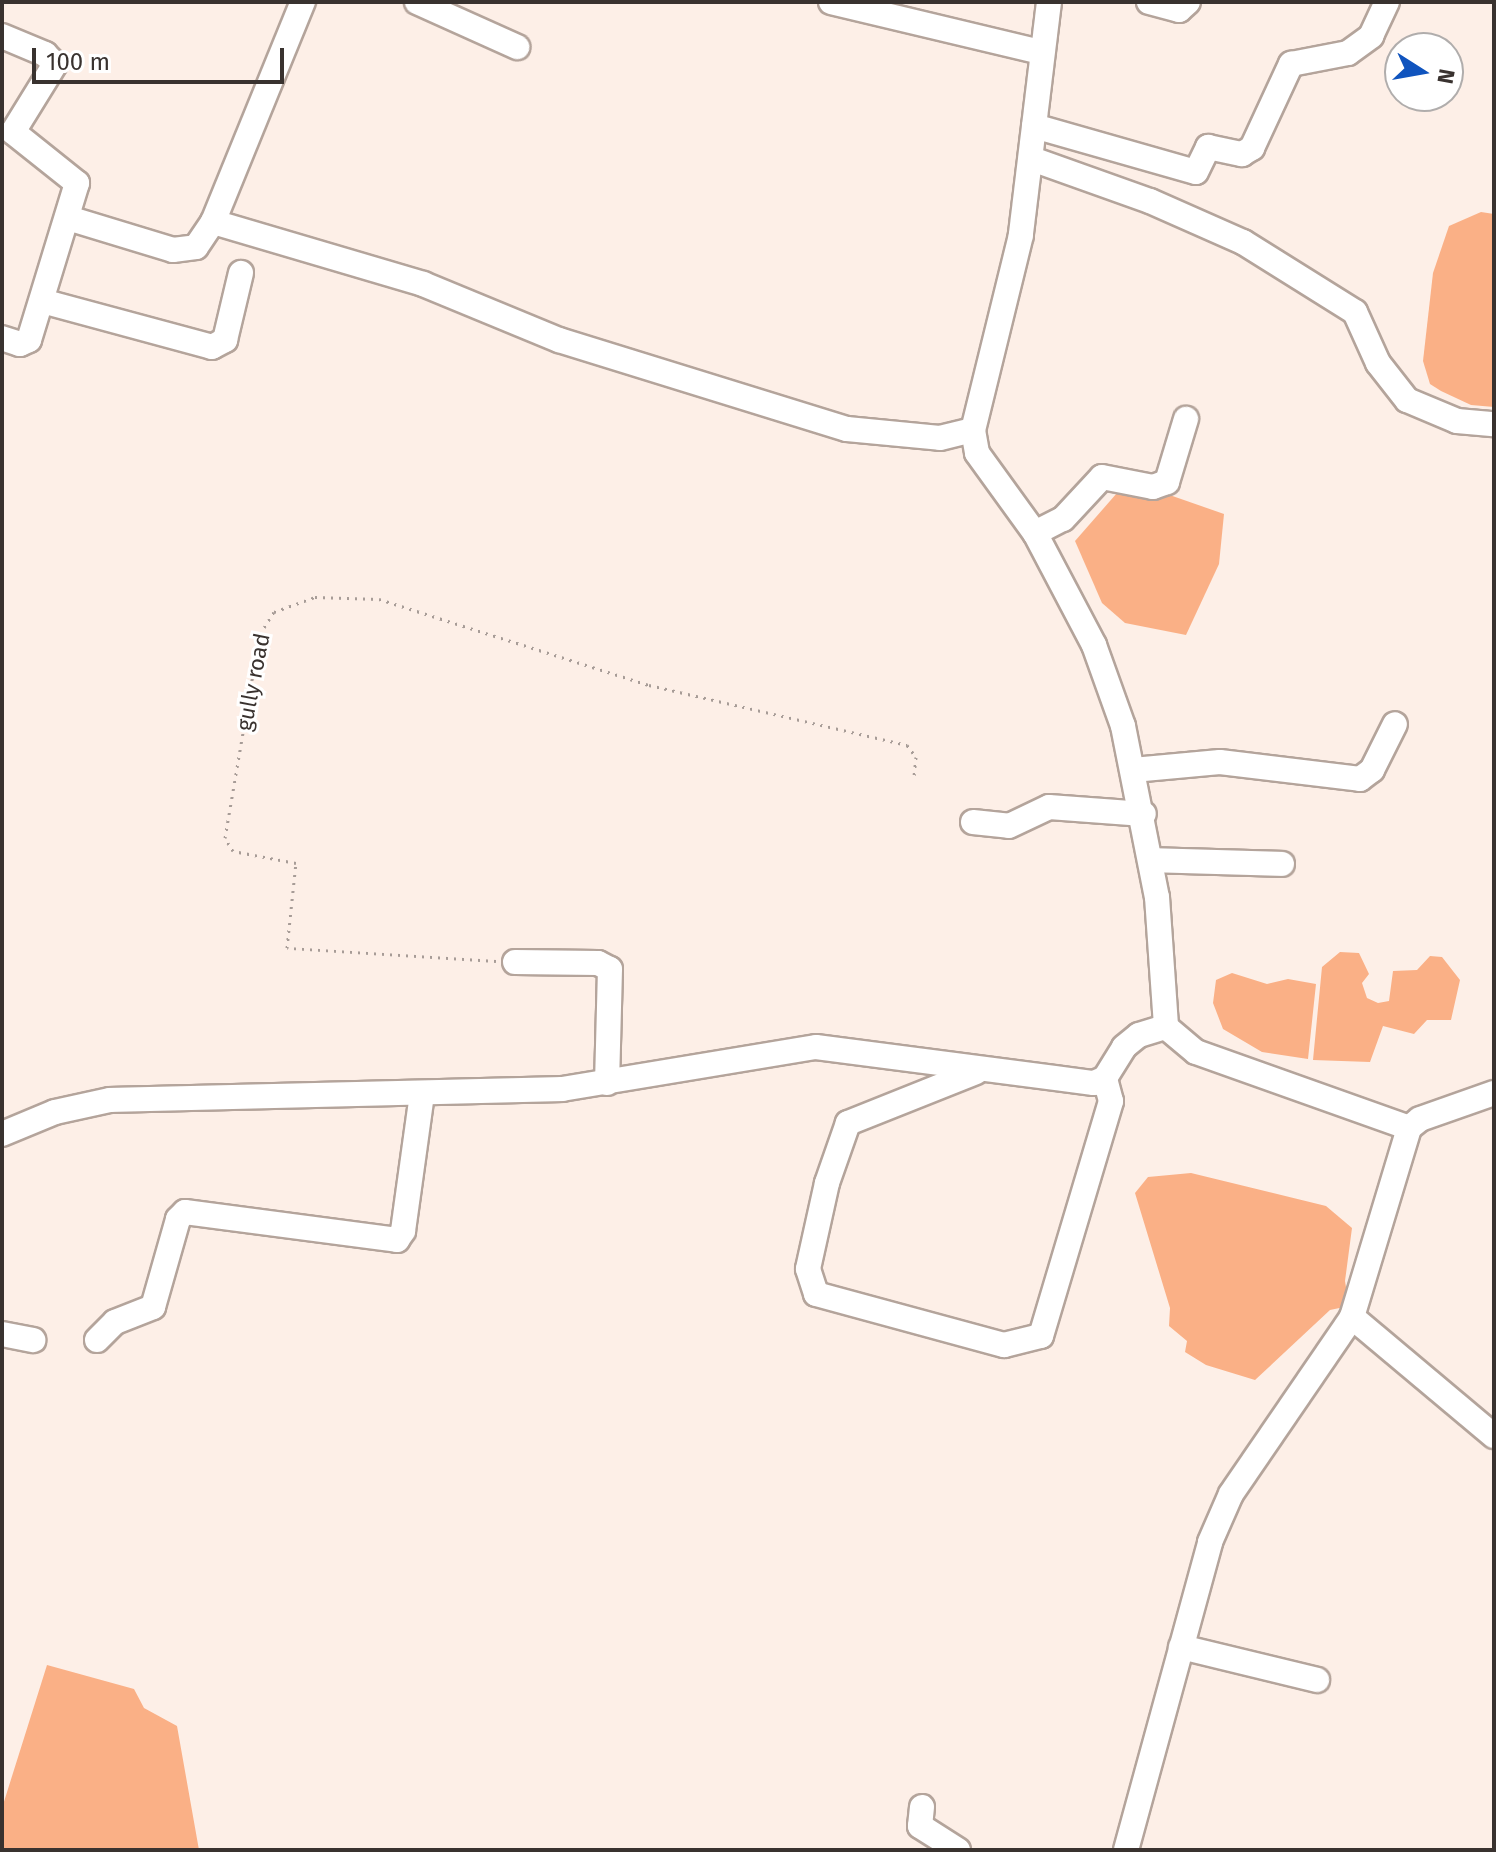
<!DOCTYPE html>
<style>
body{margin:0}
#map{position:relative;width:1496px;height:1852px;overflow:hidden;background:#fdefe7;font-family:"Fira Sans",sans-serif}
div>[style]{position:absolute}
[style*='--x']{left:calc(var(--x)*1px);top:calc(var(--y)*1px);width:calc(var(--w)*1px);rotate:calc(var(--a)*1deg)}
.water>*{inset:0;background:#fab086}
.path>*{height:3px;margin-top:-1.5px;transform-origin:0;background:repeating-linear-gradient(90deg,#a79c97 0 2px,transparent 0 8px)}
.roads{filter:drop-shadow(2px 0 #b4a49b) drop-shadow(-2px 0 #b4a49b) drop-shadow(0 2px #b4a49b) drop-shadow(0 -2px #b4a49b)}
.minor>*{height:24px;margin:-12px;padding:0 12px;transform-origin:12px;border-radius:12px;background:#fff}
span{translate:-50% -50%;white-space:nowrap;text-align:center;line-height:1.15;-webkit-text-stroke:6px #fff;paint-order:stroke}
.street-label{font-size:22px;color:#39322f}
.frame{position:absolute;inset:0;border:4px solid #39322f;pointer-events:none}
.north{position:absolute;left:1384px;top:32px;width:80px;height:80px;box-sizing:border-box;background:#fff;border:2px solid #b0adac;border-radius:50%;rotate:101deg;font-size:22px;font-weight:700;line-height:32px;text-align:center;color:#39322f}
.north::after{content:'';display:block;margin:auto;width:28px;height:36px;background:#1054be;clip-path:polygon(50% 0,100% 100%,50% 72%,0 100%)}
.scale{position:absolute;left:32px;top:48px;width:252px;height:36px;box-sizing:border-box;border:4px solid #39322f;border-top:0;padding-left:10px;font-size:24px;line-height:28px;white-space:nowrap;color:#39322f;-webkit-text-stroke:6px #fff;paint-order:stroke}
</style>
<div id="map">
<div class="water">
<div style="clip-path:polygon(1481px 212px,1494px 214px,1494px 407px,1471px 405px,1441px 391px,1430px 384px,1423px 361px,1433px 273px,1449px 226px)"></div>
<div style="clip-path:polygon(1124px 485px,1141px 485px,1224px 514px,1219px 564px,1186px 635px,1125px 623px,1102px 603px,1075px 541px)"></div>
<div style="clip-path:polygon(1340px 952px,1359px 953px,1369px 974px,1362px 983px,1367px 998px,1378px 1003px,1389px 1001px,1393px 971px,1417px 970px,1430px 956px,1442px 957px,1460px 980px,1451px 1020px,1427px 1020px,1414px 1034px,1383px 1026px,1370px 1062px,1313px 1060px,1322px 967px)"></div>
<div style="clip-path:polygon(1232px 973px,1267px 984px,1288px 979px,1316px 984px,1308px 1059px,1262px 1052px,1223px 1029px,1213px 1003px,1216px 980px)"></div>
<div style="clip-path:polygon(1191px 1173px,1326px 1206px,1352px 1228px,1345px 1281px,1349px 1306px,1330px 1310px,1255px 1380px,1206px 1365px,1185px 1352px,1187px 1341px,1169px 1326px,1170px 1308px,1135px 1193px,1148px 1177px)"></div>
<div style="clip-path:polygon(47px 1665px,134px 1689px,144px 1708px,177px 1726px,199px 1850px,2px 1850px,2px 1808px)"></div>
</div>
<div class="path">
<div style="--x:496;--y:961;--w:209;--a:-176.4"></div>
<div style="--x:287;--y:948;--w:85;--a:-84"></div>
<div style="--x:296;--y:863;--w:64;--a:-169.2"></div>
<div style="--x:233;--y:851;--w:15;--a:-122"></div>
<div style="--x:225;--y:838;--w:207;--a:-80.3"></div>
<div style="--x:260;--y:634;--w:26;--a:-58"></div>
<div style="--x:274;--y:612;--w:44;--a:-20.1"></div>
<div style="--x:315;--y:597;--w:64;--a:1.8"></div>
<div style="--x:379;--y:599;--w:283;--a:17.7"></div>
<div style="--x:649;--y:685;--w:265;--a:13.1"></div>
<div style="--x:907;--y:745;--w:15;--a:53"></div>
<div style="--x:916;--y:757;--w:20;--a:96"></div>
</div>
<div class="roads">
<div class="minor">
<div style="--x:417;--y:2;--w:110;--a:24.2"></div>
<div style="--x:831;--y:2;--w:216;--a:13.4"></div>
<div style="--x:1049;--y:2;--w:235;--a:96.9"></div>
<div style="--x:1021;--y:235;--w:201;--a:103.8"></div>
<div style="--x:973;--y:430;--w:23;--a:80"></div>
<div style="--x:977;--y:453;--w:99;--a:54.1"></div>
<div style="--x:1035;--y:533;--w:127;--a:62.2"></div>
<div style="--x:1094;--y:645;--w:86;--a:70.3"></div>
<div style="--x:1123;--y:726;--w:174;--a:78.8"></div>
<div style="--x:1157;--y:897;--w:130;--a:86"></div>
<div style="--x:1166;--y:1027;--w:39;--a:40"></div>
<div style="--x:1196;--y:1052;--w:226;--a:19.6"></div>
<div style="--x:1149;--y:2;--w:31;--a:15"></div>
<div style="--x:1179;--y:10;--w:12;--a:-42"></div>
<div style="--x:2;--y:36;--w:47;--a:22.7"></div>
<div style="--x:45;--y:54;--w:14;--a:45"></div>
<div style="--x:55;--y:64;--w:80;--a:121.7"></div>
<div style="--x:13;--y:132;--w:82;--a:38.6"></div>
<div style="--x:77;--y:183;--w:164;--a:107"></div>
<div style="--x:29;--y:340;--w:10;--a:156"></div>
<div style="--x:20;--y:344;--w:19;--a:-162"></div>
<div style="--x:1034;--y:126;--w:168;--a:15.9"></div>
<div style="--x:1196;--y:172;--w:28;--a:-64"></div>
<div style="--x:1208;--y:147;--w:35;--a:12"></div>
<div style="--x:1242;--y:154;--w:12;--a:-31"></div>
<div style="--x:1252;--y:148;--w:93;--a:-65.1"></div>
<div style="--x:1291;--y:64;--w:58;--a:-10.9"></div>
<div style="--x:1348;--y:53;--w:29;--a:-36"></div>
<div style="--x:1371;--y:36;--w:38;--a:-65"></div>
<div style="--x:1032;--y:159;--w:125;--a:19.6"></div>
<div style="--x:1150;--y:201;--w:102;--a:23.8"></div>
<div style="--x:1243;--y:242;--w:132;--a:32"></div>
<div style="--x:1355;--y:312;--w:56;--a:65.7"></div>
<div style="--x:1378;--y:363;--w:47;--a:51.9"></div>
<div style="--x:1407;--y:400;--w:54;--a:22.8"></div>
<div style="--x:1457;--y:421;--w:37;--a:5"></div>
<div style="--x:68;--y:218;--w:110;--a:16.9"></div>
<div style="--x:173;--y:250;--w:23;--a:-7"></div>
<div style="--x:196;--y:247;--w:30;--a:-56"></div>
<div style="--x:213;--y:222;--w:238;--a:-67.8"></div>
<div style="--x:213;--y:222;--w:219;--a:16.4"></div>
<div style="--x:423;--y:284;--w:147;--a:22.4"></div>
<div style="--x:559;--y:340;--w:301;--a:17.2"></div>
<div style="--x:847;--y:429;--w:93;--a:5.5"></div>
<div style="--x:940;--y:438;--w:34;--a:-14"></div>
<div style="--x:42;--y:301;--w:176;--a:15.1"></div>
<div style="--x:212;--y:347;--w:15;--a:-28"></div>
<div style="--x:225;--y:340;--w:69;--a:-76.6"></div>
<div style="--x:1035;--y:533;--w:31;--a:-27"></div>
<div style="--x:1063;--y:519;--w:57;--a:-47.1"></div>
<div style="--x:1102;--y:477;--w:52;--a:11.1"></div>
<div style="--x:1153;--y:487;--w:15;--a:-20"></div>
<div style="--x:1167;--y:482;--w:66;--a:-73.2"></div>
<div style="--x:1133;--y:770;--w:87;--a:-5.3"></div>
<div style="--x:1220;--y:762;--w:141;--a:6.9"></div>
<div style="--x:1360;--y:779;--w:15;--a:-37"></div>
<div style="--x:1372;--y:770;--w:51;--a:-63.4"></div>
<div style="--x:973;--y:822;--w:36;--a:6"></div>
<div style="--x:1009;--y:826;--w:44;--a:-25.4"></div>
<div style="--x:1049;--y:807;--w:95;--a:4.2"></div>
<div style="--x:1151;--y:860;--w:131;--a:1.7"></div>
<div style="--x:515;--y:962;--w:83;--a:0.7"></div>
<div style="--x:598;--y:963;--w:13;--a:27"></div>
<div style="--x:610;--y:969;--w:114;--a:91.5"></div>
<div style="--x:976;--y:1072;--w:138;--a:158.3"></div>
<div style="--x:848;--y:1123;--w:64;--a:109.3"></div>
<div style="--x:827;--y:1183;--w:88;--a:102.5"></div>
<div style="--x:808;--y:1269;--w:26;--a:72"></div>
<div style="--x:816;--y:1294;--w:195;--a:15.2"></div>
<div style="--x:1004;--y:1345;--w:38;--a:-14"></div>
<div style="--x:1041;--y:1336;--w:245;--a:-73.4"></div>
<div style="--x:1111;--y:1101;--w:24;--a:-105"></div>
<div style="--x:2;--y:1134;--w:57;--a:-22.5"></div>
<div style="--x:55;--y:1112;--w:56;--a:-12.3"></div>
<div style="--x:110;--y:1100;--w:452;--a:-1.4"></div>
<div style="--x:562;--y:1089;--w:257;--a:-9.4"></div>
<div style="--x:816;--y:1047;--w:280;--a:7.4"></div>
<div style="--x:1094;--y:1083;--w:12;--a:-24"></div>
<div style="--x:1105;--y:1078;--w:36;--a:-58"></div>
<div style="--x:1124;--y:1047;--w:19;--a:-39"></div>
<div style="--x:1139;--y:1035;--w:28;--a:-17"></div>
<div style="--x:1352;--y:1317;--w:185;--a:40"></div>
<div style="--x:2;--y:1334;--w:32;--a:11"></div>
<div style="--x:97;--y:1340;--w:25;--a:-45"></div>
<div style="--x:115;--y:1322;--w:41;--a:-21.5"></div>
<div style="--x:153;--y:1307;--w:91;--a:-74.1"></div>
<div style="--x:178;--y:1219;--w:10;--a:-45"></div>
<div style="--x:185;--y:1212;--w:214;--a:7.5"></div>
<div style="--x:397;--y:1240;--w:11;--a:-56"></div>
<div style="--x:403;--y:1231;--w:138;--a:-82.1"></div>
<div style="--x:1181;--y:1647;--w:140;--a:13.6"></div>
<div style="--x:922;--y:1807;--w:19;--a:96"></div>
<div style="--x:920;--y:1826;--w:45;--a:32.3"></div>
<div style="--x:1126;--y:1850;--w:319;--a:-74.7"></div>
<div style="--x:1210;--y:1542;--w:52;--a:-66.4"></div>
<div style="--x:1231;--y:1494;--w:214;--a:-55.6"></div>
<div style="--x:1352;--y:1317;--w:197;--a:-73.2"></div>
<div style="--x:1409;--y:1128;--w:14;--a:-39"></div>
<div style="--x:1420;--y:1119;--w:78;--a:-19.4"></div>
</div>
</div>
<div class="street-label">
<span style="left:253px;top:682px;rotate:-79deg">gully road</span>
</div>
<div class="frame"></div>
<div class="north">N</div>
<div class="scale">100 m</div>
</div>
